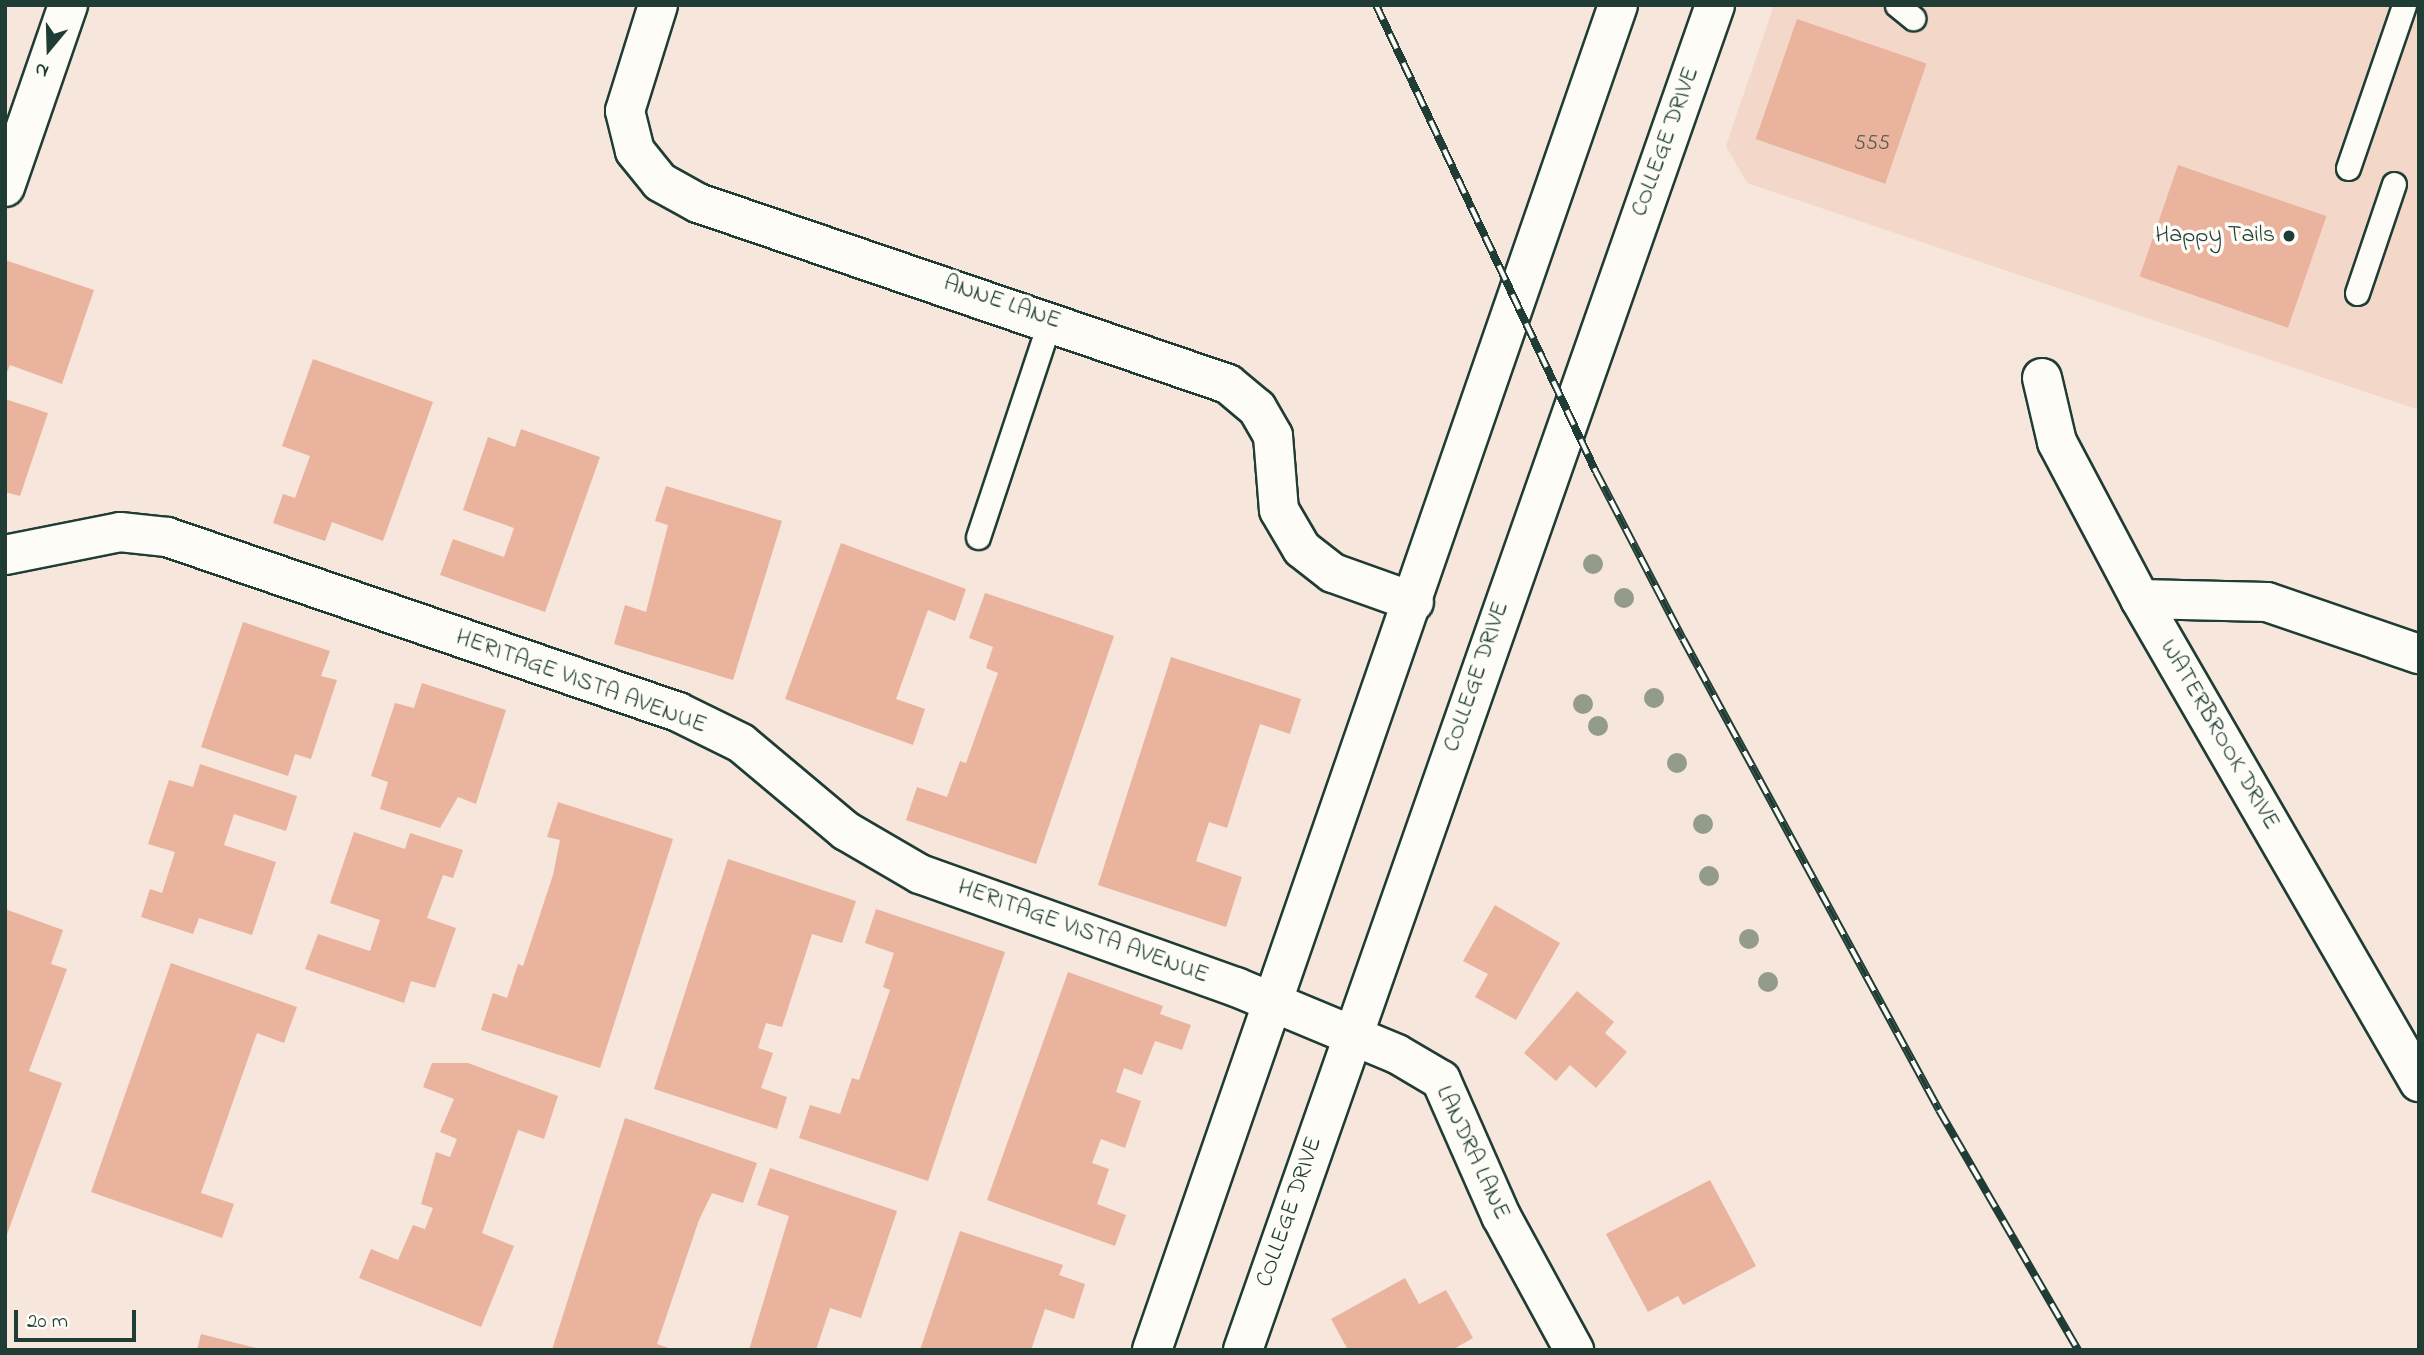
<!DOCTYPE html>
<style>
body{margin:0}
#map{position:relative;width:2424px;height:1355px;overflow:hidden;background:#f7e6dc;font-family:"Indie Flower",sans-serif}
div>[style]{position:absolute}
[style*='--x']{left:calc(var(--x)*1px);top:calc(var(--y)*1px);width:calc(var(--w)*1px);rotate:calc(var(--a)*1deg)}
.built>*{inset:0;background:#f3d7c9}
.building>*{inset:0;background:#e9b39e;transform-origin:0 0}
.roads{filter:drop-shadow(2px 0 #1f3d34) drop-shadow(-2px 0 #1f3d34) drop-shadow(0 2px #1f3d34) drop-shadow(0 -2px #1f3d34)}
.service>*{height:23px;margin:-11.5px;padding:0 11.5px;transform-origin:11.5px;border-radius:11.5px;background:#fdfcf7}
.minor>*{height:38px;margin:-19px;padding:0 19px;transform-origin:19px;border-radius:19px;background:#fdfcf7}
.secondary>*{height:38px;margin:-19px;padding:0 19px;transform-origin:19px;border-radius:19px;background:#fdfcf7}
.rail>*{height:8px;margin-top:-4px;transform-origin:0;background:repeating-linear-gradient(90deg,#fdfcf7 0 16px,#1f3d34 0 32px);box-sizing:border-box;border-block:2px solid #1f3d34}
.trees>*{width:20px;height:20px;margin:-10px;border-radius:50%;background:#939b8a}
.dots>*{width:19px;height:19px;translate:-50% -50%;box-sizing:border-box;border:4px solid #fdfcf7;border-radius:50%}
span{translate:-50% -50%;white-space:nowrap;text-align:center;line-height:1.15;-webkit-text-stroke:7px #fdfcf7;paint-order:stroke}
.number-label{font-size:21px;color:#525a4e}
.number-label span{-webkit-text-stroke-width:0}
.street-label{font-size:24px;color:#1f3d34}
.poi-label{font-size:24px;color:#1f3d34}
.right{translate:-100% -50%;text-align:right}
.frame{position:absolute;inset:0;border:7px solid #1f3d34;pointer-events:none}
.north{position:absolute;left:14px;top:14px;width:70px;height:70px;-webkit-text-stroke:5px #fdfcf7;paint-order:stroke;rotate:199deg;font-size:19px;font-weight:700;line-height:28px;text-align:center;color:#1f3d34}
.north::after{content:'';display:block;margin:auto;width:24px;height:32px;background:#1f3d34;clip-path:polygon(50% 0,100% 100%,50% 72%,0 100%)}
.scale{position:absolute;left:14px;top:1310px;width:122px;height:32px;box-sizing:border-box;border:4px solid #1f3d34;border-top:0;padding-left:9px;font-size:21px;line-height:24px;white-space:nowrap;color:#1f3d34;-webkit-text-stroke:5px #fdfcf7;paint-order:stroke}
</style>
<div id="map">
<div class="built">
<div style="clip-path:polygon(1774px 5px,2419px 5px,2419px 410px,1747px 183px,1726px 146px)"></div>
</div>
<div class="building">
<div style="left:1797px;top:19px;width:137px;height:127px;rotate:19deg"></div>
<div style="left:2178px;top:165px;width:157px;height:118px;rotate:19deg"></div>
<div style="clip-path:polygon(5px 260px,94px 290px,62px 384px,10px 365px,5px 377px)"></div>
<div style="clip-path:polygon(313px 359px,433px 402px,383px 541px,332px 522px,325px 541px,273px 523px,283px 494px,295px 498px,310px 456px,282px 446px)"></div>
<div style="clip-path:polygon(5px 399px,48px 413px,20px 496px,5px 492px)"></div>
<div style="clip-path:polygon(521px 429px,600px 457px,545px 612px,440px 575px,453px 539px,504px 557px,514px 528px,463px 510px,488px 437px,515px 447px)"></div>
<div style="clip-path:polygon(666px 486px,782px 521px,733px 680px,614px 644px,625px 605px,646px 612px,668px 525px,655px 521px)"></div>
<div style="clip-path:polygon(841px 543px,966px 589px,955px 621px,928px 610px,896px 699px,925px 709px,913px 745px,785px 699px)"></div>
<div style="clip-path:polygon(985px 593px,1114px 636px,1036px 864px,906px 820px,917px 787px,947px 797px,960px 761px,966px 763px,998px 673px,986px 668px,993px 647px,969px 638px)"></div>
<div style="clip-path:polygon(243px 622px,330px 651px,321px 676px,337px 680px,311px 759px,295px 754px,288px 776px,201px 747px)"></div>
<div style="clip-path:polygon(1171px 657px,1301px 699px,1290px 734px,1260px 724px,1227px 828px,1209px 822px,1196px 861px,1242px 877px,1226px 927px,1098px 885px)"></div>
<div style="clip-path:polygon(422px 683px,506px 710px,476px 804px,458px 797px,440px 828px,380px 809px,388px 782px,371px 776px,395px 703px,414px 708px)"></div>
<div style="clip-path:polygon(200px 764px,297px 796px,286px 831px,234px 814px,224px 845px,276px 862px,252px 935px,199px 918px,193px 934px,141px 917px,150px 889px,162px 893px,175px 852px,148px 844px,169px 780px,193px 787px)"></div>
<div style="clip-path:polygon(558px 802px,673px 839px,600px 1068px,481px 1030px,493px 993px,507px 998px,518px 964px,523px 966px,553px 875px,560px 840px,547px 837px)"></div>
<div style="clip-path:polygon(354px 832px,405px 849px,410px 833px,463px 850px,453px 878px,443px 875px,427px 918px,456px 928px,435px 988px,411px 981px,404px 1003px,305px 969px,318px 934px,370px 951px,380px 920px,330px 903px)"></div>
<div style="clip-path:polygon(728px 859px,856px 901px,842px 943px,812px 934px,782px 1027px,766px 1023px,758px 1048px,773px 1053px,761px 1088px,787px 1097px,777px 1129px,654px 1089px)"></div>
<div style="clip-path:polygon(1495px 905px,1560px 943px,1516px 1020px,1475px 997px,1488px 974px,1463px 961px)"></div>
<div style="clip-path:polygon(5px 909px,63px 930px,51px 964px,67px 969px,29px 1071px,62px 1083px,6px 1237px)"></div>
<div style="clip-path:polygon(876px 909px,1005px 952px,928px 1181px,799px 1138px,810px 1105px,840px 1114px,852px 1078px,859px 1080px,890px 990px,883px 987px,894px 953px,865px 943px)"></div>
<div style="clip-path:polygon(171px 963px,297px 1007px,284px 1043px,257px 1033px,201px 1193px,234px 1204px,222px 1238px,91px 1192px)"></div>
<div style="clip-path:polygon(1068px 972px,1163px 1006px,1160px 1014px,1191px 1025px,1182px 1050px,1155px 1041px,1142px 1075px,1124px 1068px,1116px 1092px,1141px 1101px,1125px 1148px,1101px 1139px,1092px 1163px,1109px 1169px,1097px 1204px,1126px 1215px,1115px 1246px,987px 1200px)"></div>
<div style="clip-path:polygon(1577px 991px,1614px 1022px,1605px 1033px,1627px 1052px,1596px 1088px,1570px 1065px,1556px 1081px,1524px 1053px)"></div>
<div style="clip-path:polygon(432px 1063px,468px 1063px,558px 1096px,544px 1139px,518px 1130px,482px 1233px,514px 1246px,481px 1327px,359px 1278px,371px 1249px,398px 1260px,413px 1225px,425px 1229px,433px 1208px,421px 1204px,436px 1152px,450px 1157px,457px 1139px,440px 1132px,454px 1099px,423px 1087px)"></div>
<div style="clip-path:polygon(625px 1118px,757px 1163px,743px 1203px,712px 1193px,699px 1220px,657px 1344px,674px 1350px,552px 1350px)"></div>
<div style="clip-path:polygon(770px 1168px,897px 1211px,861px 1318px,830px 1308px,816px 1350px,749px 1350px,789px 1216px,757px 1205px)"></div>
<div style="clip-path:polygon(1710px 1180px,1756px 1266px,1683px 1305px,1678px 1296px,1648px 1312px,1606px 1234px)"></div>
<div style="clip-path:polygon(960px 1231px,1063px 1265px,1059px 1275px,1085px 1284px,1074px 1319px,1045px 1309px,1031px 1350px,920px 1350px)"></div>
<div style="clip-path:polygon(1405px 1278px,1419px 1304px,1446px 1290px,1473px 1338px,1452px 1350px,1348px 1350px,1331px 1319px)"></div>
<div style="clip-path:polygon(201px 1334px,260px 1349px,260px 1350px,197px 1350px)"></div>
</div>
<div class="roads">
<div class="service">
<div style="--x:1897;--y:5;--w:21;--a:39"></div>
<div style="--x:2348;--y:168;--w:172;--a:-71"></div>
<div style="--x:2357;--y:293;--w:115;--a:-71.3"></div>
<div style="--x:978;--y:537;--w:229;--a:-71.6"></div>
</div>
<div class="minor">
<div style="--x:658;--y:5;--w:111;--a:107.3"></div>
<div style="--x:625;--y:111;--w:41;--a:76"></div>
<div style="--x:635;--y:151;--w:40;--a:51"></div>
<div style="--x:660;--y:182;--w:43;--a:28.9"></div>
<div style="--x:698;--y:203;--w:560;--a:18.86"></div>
<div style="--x:1228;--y:384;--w:38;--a:40"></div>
<div style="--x:1257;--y:408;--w:32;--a:60"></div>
<div style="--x:1273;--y:436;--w:74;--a:85.4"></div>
<div style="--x:1279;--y:510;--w:45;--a:59.5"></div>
<div style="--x:1302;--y:549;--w:39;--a:38"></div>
<div style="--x:1333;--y:573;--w:86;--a:19.7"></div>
<div style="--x:5;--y:187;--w:193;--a:-70.9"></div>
<div style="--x:2042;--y:378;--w:66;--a:76.8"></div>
<div style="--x:2057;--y:442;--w:178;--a:62.1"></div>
<div style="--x:2140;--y:599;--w:558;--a:59.99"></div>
<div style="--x:5;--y:555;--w:117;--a:-11.3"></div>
<div style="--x:120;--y:532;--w:47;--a:6.1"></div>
<div style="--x:167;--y:537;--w:540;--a:18.9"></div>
<div style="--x:678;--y:712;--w:70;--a:26.2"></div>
<div style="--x:741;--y:743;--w:137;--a:40"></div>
<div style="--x:846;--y:831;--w:86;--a:30.2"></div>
<div style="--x:920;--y:874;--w:336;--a:19.7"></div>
<div style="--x:1236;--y:987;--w:174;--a:22.6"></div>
<div style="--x:1397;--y:1054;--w:51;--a:30.6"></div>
<div style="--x:1441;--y:1080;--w:149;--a:66.2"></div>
<div style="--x:1501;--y:1216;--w:153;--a:61.4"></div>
<div style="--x:2140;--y:599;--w:127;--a:1.4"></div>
<div style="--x:2267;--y:602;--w:161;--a:18.9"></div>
</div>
<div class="secondary">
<div style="--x:1152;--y:1350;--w:1423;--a:-70.89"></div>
<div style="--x:1243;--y:1350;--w:1425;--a:-70.66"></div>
</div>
</div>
<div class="rail">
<div style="--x:1376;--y:5;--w:516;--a:64.78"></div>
<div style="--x:1596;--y:472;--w:188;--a:62.5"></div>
<div style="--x:1683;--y:639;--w:536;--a:61.47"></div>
<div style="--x:1939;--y:1110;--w:277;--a:59.9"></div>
</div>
<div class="trees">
<div style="left:1593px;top:564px"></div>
<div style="left:1624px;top:598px"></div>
<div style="left:1654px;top:698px"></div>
<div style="left:1583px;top:704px"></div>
<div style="left:1598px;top:726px"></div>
<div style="left:1677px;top:763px"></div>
<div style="left:1703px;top:824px"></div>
<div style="left:1709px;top:876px"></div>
<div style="left:1749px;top:939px"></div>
<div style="left:1768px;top:982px"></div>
</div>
<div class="dots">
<div style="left:2289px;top:236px;background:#1f3d34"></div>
</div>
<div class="number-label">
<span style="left:1872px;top:144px">555</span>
</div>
<div class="street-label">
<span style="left:1666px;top:142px;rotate:-70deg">COLLEGE DRIVE</span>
<span style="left:1002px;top:303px;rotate:19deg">ANNE LANE</span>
<span style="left:1477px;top:677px;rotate:-71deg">COLLEGE DRIVE</span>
<span style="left:581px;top:682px;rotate:20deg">HERITAGE VISTA AVENUE</span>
<span style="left:2219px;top:735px;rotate:60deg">WATERBROOK DRIVE</span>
<span style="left:1083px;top:932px;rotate:20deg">HERITAGE VISTA AVENUE</span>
<span style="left:1472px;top:1153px;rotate:65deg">LANDRA LANE</span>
<span style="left:1290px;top:1212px;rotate:-71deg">COLLEGE DRIVE</span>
</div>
<div class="poi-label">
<span class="right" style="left:2275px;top:236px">Happy Tails</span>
</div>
<div class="frame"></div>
<div class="north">N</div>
<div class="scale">20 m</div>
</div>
